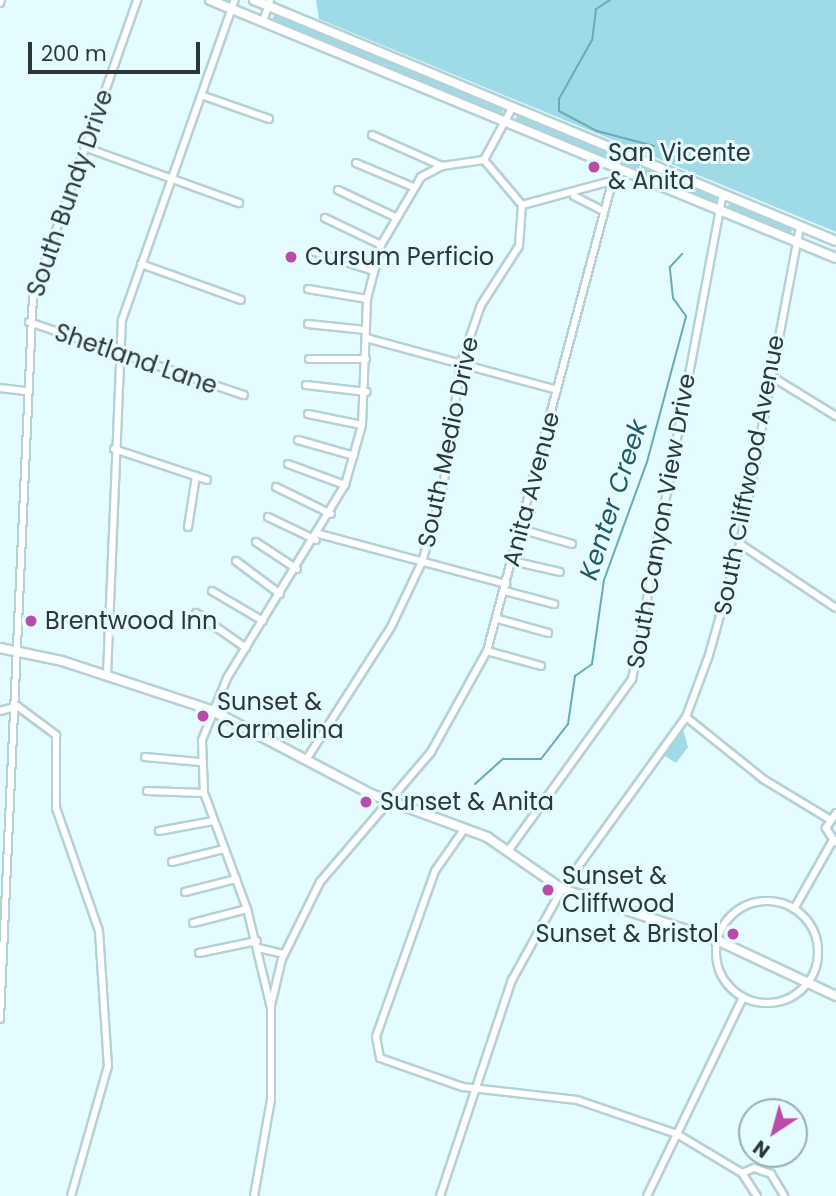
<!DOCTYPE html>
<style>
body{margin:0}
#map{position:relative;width:836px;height:1196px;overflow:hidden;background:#e4fbff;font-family:Poppins,sans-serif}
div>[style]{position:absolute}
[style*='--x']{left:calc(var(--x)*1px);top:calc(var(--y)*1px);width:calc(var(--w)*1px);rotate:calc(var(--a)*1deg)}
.green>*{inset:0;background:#9fdbe6;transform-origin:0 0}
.stream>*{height:2px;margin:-1px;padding:0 1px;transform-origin:1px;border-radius:1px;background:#67abb7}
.roads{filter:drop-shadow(2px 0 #b5d1d6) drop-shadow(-2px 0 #b5d1d6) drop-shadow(0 2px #b5d1d6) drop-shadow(0 -2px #b5d1d6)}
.minor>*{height:6px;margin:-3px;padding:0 3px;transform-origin:3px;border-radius:3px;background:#fff}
.minor>.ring{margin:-3px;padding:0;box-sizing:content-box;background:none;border:6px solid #fff;border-radius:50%}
.major>*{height:8px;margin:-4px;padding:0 4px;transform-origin:4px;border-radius:4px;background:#fff}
.dots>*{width:19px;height:19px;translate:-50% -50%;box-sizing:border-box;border:4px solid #e4fbff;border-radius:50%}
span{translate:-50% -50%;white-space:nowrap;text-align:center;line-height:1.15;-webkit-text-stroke:6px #e4fbff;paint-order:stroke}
.poi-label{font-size:24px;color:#2c3739}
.left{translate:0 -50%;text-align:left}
.right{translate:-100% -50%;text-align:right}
.street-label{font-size:24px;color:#2c3739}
.water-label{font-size:26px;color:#1f5962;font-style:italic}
.north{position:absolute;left:738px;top:1098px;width:70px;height:70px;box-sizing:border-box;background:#e4fbff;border:2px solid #9aadb0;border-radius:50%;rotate:216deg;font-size:19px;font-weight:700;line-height:28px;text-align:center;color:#2c3739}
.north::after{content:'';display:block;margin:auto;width:24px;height:32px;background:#bb4ba8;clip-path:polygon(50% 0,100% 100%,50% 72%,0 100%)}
.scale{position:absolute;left:28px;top:42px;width:172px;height:32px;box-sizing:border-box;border:4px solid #2c3739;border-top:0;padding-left:9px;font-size:21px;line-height:24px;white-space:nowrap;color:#2c3739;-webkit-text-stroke:5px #e4fbff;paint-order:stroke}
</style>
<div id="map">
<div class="green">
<div style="clip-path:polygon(316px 0,836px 0,836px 232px,319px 19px)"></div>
<div style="left:275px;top:13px;width:248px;height:10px;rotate:23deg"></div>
<div style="left:518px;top:113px;width:100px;height:10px;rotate:23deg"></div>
<div style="left:626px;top:158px;width:99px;height:10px;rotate:23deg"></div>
<div style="left:730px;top:202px;width:68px;height:9px;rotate:22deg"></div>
<div style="clip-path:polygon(682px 726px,688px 747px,676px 763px,662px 754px)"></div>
</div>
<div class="stream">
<div style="--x:610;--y:0;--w:17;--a:147"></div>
<div style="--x:596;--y:9;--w:31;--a:97"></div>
<div style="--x:592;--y:40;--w:68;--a:119.2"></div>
<div style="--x:559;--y:99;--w:12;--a:90"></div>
<div style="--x:559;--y:111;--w:43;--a:27.8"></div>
<div style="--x:597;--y:131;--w:59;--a:14.7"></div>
<div style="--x:475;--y:784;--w:38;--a:-42"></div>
<div style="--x:503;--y:759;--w:38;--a:0"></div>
<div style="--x:541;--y:759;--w:44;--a:-52.4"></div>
<div style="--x:568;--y:724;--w:49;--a:-81.7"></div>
<div style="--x:575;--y:676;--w:21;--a:-35"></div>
<div style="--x:592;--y:664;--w:85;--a:-81.9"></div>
<div style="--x:604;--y:580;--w:126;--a:-70"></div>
<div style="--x:647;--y:462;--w:151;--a:-75"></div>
<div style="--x:686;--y:316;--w:22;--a:-126"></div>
<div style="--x:673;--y:298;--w:31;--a:-96"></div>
<div style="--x:670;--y:267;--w:18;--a:-47"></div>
</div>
<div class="roads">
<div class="minor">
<div style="--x:0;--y:3;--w:3;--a:-72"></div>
<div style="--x:263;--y:22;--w:23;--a:-72"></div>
<div style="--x:201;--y:95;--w:72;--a:19.4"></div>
<div style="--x:372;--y:135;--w:77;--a:23.9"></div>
<div style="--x:84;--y:147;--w:165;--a:19.9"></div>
<div style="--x:356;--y:163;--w:62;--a:22.8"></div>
<div style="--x:338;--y:190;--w:63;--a:25.3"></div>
<div style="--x:574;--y:196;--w:31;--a:27"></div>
<div style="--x:522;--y:205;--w:89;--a:-15"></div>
<div style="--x:325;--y:218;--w:62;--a:25.7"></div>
<div style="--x:312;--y:251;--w:62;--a:17.9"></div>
<div style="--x:141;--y:264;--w:106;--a:19.8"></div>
<div style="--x:308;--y:289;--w:60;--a:9.6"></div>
<div style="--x:29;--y:322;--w:227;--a:18.8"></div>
<div style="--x:308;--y:324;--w:58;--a:5.9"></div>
<div style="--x:366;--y:338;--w:198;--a:15.2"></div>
<div style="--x:309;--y:359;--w:57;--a:0"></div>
<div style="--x:769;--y:375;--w:79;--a:31.5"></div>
<div style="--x:306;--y:385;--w:61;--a:6.5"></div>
<div style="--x:0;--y:388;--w:25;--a:7"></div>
<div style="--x:308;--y:414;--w:55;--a:11.5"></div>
<div style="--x:298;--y:440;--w:58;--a:15.9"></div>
<div style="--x:114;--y:449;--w:98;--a:18.4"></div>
<div style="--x:288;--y:464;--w:61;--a:20.2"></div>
<div style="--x:276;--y:487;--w:61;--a:26.1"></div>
<div style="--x:268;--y:517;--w:53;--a:25.6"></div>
<div style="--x:188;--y:527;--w:52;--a:-81.1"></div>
<div style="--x:520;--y:529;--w:54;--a:16.1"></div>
<div style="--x:319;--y:534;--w:194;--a:15"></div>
<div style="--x:256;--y:542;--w:49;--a:33.4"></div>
<div style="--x:740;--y:544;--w:115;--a:33.7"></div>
<div style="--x:236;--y:561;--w:55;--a:36.9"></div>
<div style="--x:512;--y:561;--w:49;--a:12.9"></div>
<div style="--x:212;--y:591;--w:59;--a:30.5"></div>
<div style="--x:505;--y:591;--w:51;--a:14.9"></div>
<div style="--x:196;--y:613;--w:61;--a:35"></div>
<div style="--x:498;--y:619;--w:52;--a:15.6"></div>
<div style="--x:487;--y:651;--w:56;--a:15.5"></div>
<div style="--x:107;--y:675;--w:355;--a:-87.6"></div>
<div style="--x:122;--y:320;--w:339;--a:-70.6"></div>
<div style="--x:0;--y:711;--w:18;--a:-16"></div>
<div style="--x:17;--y:706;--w:49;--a:36.6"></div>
<div style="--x:56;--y:735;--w:73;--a:90"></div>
<div style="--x:56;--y:808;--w:130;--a:70.7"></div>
<div style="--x:99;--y:931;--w:135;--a:86.2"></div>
<div style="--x:108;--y:1066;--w:135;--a:105.9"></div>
<div style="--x:686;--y:717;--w:99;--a:38.8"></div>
<div style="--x:763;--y:779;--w:77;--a:31.2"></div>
<div style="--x:145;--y:757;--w:55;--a:5.2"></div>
<div style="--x:306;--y:760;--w:158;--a:-57.4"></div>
<div style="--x:391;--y:627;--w:72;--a:-64.5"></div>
<div style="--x:422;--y:562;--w:77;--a:-74.2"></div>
<div style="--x:443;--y:488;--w:126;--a:-81.8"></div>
<div style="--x:461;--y:363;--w:61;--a:-71"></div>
<div style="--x:481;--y:305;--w:70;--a:-57.2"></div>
<div style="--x:519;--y:246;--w:41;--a:-85.8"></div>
<div style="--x:522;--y:205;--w:59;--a:-130.2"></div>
<div style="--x:147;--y:791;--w:57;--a:2"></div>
<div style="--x:465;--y:828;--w:52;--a:124.9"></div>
<div style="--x:435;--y:871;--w:176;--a:109.6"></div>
<div style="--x:376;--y:1037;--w:21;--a:79"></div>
<div style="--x:380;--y:1058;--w:88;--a:19.3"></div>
<div style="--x:463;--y:1087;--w:115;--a:6.5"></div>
<div style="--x:577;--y:1100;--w:106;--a:18.8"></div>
<div style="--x:677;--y:1134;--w:76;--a:31"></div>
<div style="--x:742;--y:1173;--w:27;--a:57"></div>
<div style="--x:159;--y:831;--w:55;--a:-10.5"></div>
<div style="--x:835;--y:842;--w:17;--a:-123"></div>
<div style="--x:826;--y:828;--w:18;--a:-56"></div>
<div style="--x:508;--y:851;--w:212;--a:-54.2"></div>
<div style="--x:632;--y:679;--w:492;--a:-79.4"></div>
<div style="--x:172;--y:862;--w:54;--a:-14"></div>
<div style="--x:185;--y:892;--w:53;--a:-14.3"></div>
<div class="ring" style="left:716px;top:901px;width:96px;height:96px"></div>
<div style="--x:794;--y:909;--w:79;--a:-60.5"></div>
<div style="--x:193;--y:923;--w:56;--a:-14.5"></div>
<div style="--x:258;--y:948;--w:27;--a:13"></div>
<div style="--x:199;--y:953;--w:59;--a:-11.7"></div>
<div style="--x:271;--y:1005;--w:47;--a:-76.6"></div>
<div style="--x:282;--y:959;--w:86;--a:-63.7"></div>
<div style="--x:320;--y:882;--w:171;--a:-49.5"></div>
<div style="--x:431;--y:752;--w:115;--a:-61"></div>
<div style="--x:487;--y:651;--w:515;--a:-75.05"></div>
<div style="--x:0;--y:1019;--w:724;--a:-87.39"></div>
<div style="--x:33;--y:296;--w:314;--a:-70.6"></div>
<div style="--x:742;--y:1173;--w:13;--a:-23"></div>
<div style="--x:754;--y:1168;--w:18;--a:19"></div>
<div style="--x:771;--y:1174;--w:26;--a:59"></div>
<div style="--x:254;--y:1196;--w:97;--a:-80"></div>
<div style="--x:271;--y:1100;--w:92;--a:-90"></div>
<div style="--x:271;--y:1008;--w:102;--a:-103.6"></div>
<div style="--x:247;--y:909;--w:124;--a:-110.3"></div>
<div style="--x:204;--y:793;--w:53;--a:-92.2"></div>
<div style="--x:202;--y:740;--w:67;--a:-68"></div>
<div style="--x:227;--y:678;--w:226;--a:-58.6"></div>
<div style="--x:345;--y:485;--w:62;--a:-74.2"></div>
<div style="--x:362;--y:425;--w:126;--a:-87.7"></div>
<div style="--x:367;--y:299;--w:56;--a:-75.5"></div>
<div style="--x:381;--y:245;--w:79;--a:-59.5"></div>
<div style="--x:421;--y:177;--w:24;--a:-28"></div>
<div style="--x:442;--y:166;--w:42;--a:-8.1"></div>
<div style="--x:484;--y:160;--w:59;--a:-61.7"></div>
<div style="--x:440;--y:1196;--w:228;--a:-71.6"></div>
<div style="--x:512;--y:980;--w:104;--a:-61.2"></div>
<div style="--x:562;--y:889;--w:212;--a:-54.2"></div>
<div style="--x:686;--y:717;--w:66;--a:-69.6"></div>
<div style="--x:709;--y:655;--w:115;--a:-74.4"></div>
<div style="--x:740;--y:544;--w:324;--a:-79.3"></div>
<div style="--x:647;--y:1196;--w:221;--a:-64.2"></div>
</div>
<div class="major">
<div style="--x:210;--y:0;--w:677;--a:22.4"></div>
<div style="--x:254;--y:0;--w:630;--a:22.49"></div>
<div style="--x:0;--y:648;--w:63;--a:11.8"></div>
<div style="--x:62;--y:661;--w:157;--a:18.2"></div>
<div style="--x:211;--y:710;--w:181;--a:27.7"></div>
<div style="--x:371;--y:794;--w:124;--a:20.3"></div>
<div style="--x:487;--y:837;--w:91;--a:34.7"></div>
<div style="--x:562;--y:889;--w:163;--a:18.2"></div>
<div style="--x:717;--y:940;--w:132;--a:25.2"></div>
</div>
</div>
<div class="dots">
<div style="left:594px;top:167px;background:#bb4ba8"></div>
<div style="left:291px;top:257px;background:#bb4ba8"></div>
<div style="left:31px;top:621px;background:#bb4ba8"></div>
<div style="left:203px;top:716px;background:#bb4ba8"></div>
<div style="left:366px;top:802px;background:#bb4ba8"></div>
<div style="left:548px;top:890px;background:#bb4ba8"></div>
<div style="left:733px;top:934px;background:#bb4ba8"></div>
</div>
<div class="poi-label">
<span class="left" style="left:608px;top:167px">San Vicente<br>&amp; Anita</span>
<span class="left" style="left:305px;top:257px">Cursum Perficio</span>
<span class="left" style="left:45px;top:621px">Brentwood Inn</span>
<span class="left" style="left:217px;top:716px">Sunset &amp;<br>Carmelina</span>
<span class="left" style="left:380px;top:802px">Sunset &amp; Anita</span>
<span class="left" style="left:562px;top:890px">Sunset &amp;<br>Cliffwood</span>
<span class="right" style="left:719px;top:934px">Sunset &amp; Bristol</span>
</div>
<div class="street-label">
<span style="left:70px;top:193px;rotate:-71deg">South Bundy Drive</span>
<span style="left:136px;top:359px;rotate:19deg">Shetland Lane</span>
<span style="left:448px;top:442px;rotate:-78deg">South Medio Drive</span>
<span style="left:749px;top:475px;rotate:-79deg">South Cliffwood Avenue</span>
<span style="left:531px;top:489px;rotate:-75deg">Anita Avenue</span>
<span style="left:661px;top:521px;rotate:-80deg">South Canyon View Drive</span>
</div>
<div class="water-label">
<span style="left:614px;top:500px;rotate:-72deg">Kenter Creek</span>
</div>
<div class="north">N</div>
<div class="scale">200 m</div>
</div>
